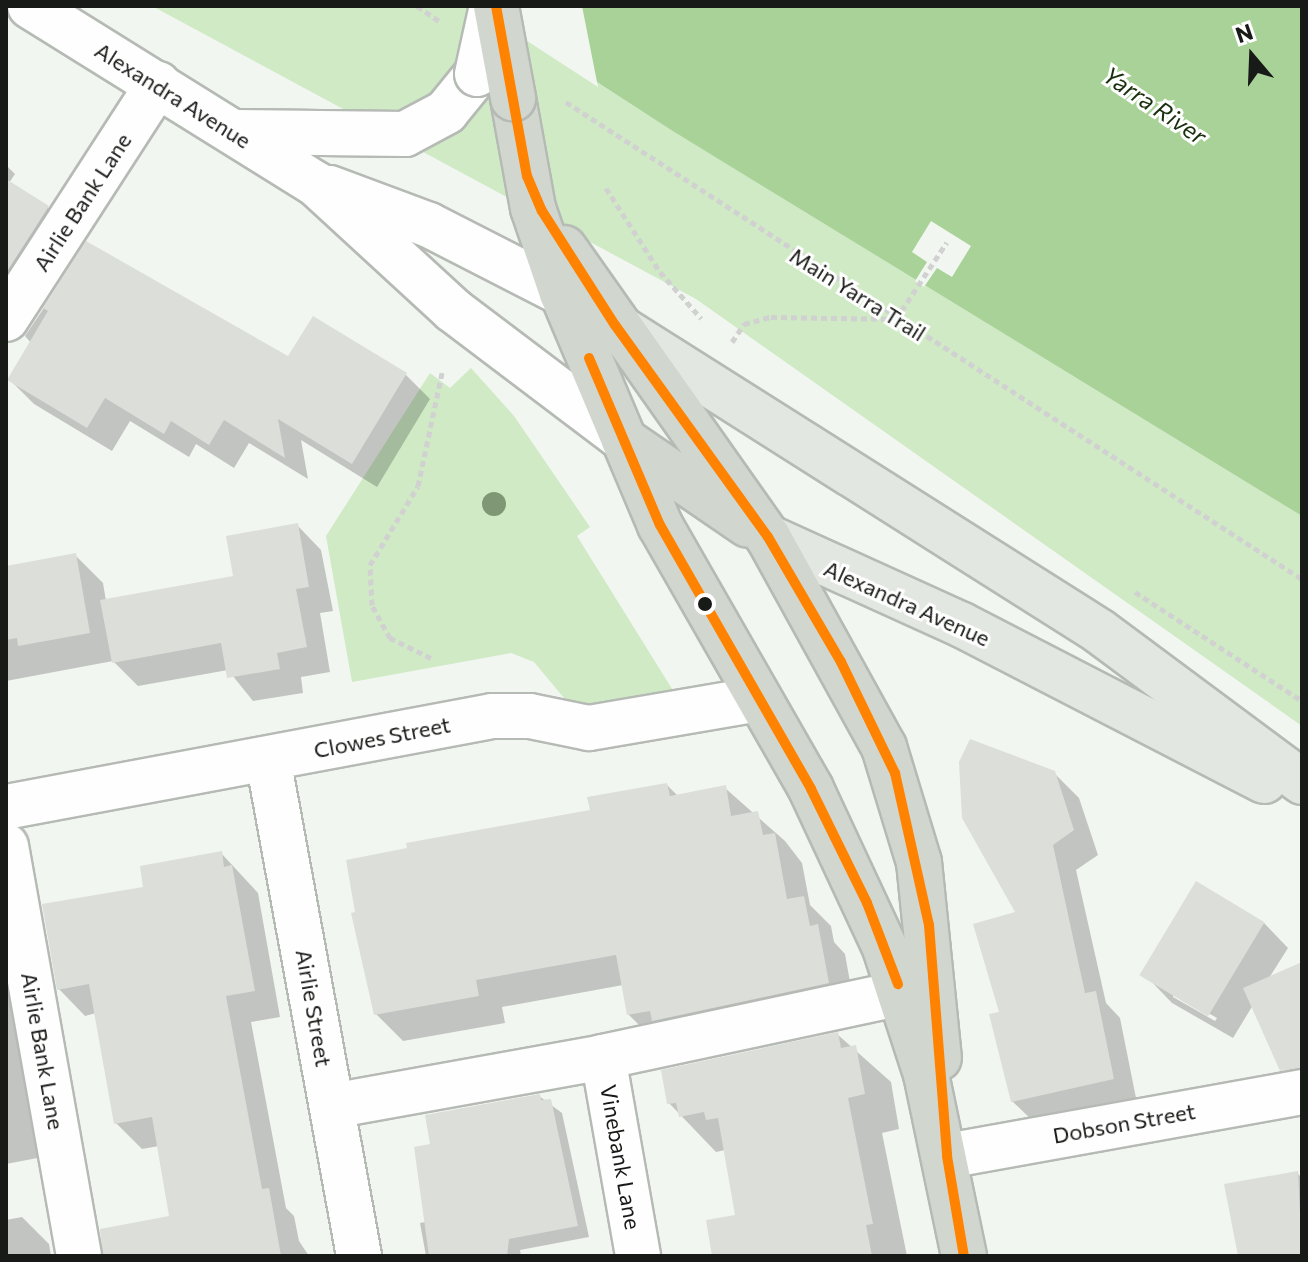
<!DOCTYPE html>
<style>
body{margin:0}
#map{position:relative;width:1308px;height:1262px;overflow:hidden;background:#f2f6f0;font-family:Commissioner,sans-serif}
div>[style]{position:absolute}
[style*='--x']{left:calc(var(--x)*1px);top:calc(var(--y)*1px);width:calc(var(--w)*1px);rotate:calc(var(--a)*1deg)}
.green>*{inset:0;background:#cfeac5}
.water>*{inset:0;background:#a8d297}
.pier>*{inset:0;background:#f2f6f0}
.shadow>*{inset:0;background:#0003}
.building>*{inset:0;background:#dbded9;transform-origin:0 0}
.path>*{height:5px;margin-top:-2.5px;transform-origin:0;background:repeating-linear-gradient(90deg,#d0d1d0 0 6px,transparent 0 10px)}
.roads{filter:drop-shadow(2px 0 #b6bab5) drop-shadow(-2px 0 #b6bab5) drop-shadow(0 2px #b6bab5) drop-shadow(0 -2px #b6bab5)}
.minor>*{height:44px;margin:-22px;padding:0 22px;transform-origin:22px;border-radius:22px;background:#fdfefd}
.major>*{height:44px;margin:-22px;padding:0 22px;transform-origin:22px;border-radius:22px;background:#e3e7e1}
.highway>*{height:44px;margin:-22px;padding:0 22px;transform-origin:22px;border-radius:22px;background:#d1d7cf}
.bridges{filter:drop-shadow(2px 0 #b6bab5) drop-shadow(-2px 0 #b6bab5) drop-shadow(0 2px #b6bab5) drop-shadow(0 -2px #b6bab5)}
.minor-bridge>*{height:44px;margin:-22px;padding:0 22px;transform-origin:22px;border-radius:22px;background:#fdfefd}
.highway-bridge>*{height:44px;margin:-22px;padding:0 22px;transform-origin:22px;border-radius:22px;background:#d1d7cf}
.bus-1>*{height:10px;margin:-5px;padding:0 5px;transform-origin:5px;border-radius:5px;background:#ff8200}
.trees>*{width:24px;height:24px;margin:-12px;border-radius:50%;background:#809775}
.dots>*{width:22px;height:22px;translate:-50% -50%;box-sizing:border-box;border:4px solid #fff;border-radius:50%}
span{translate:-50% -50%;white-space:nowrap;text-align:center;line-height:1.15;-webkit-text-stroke:6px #fff;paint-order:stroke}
.street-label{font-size:22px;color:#181a17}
.water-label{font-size:24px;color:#19300f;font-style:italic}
.frame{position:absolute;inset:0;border:8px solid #181a17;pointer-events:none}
.north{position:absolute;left:1212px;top:16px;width:80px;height:80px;-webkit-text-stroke:6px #fff;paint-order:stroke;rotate:341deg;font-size:22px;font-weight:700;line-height:32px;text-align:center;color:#181a17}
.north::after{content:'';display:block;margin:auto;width:28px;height:36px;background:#181a17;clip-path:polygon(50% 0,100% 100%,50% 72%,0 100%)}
</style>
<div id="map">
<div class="green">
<div style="clip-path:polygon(152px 6px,480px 6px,671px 130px,1302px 516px,1302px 726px,696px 299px)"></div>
<div style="clip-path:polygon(471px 368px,514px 416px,590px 527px,577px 536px,674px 692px,583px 706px,564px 698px,534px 662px,511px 653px,352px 682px,326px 536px,430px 373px,450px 388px)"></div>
</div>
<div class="water">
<div style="clip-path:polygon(480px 6px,1302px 6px,1302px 516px,671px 130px)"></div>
</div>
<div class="pier">
<div style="clip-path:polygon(476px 6px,582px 6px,598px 87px,478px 9px)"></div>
<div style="clip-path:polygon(931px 221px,971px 246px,952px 277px,937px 268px,924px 287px,915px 281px,927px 262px,912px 252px)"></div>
</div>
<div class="shadow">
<div style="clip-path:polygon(6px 165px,15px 174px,9px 183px,48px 208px,72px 232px,6px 335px)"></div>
<div style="clip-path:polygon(87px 244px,289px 358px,406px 375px,430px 399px,377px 487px,301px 440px,308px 479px,249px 443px,234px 468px,196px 444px,189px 457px,130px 421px,112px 451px,34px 404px,9px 379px,31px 343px,25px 336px)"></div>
<div style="clip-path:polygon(297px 525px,321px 550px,333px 611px,320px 613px,330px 672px,301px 677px,303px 693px,253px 701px,228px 670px,138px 686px,113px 661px,6px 681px,6px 568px,75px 555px,103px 583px,106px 601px,235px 578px)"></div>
<div style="clip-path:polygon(1054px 773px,1079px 798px,1098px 855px,1076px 870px,1106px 1003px,1120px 1018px,1137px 1103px,1037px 1125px,1012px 1101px,1001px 1014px,1018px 913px)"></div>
<div style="clip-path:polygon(667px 785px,678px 796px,725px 788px,785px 841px,802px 863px,810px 905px,831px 926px,834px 942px,845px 954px,855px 1010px,656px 1042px,628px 1014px,623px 985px,502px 1007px,505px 1023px,403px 1041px,376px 1014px,353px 914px)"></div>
<div style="clip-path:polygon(221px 853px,258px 893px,280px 1017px,251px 1022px,286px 1208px,294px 1216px,299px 1241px,309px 1256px,142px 1256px,171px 1218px,159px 1146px,142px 1149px,116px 1123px,96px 1013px,85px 1016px,59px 989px,146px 888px)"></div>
<div style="clip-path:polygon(evenodd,1264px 923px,1288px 948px,1269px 978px,1302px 964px,1300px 1080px,1276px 1056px,1253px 1005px,1233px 1038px,1172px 1003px,1148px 978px,1264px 923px,1173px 993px,1217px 1018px,1215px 1021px,1173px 997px,1173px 993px)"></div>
<div style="clip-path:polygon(6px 929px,48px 1156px,6px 1164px)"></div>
<div style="clip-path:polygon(837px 1034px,891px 1082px,899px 1129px,882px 1133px,907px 1256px,714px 1256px,737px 1217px,725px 1150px,716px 1152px,669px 1103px)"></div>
<div style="clip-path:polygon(539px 1096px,562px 1113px,589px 1237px,520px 1250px,521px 1256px,426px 1256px,420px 1223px,425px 1222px,432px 1145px)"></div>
<div style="clip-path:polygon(1297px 1173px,1302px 1178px,1302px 1256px,1240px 1256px)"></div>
<div style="clip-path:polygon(22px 1217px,49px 1244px,51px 1256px,6px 1256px,6px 1220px)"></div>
</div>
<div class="building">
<div style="clip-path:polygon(6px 179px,49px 206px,6px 273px)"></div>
<div style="clip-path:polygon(86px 241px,288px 356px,313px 316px,407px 373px,352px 464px,278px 419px,285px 458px,224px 420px,209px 445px,171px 421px,164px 434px,105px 398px,87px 428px,7px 380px,48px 311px,43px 308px)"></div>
<div style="clip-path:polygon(298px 523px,309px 587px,296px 589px,307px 647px,277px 653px,280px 669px,227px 678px,221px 643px,112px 663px,100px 600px,233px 576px,226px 536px)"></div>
<div style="clip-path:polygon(76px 553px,90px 633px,18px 646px,17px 638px,6px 640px,6px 566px)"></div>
<div style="clip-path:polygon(970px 739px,1055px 771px,1074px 830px,1053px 845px,1085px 993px,1096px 991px,1114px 1079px,1011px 1102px,989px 1014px,999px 1012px,973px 924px,1015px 912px,962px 818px,959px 762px)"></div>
<div style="clip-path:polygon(667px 783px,670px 796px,726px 785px,731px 816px,758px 811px,763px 835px,775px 833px,787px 899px,804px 896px,810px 926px,818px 924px,829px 983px,652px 1021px,650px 1011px,627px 1015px,616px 955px,476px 980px,479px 996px,374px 1015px,351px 913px,355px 912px,346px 860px,407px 848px,406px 843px,590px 810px,587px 797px)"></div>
<div style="clip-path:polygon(222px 851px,224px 867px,232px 865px,255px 991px,226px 996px,262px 1189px,269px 1188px,281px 1256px,103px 1256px,100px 1229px,169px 1216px,152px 1117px,114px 1124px,89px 984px,57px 990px,42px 904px,143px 887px,140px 866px)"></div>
<div style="left:1196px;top:881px;width:80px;height:110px;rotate:31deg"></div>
<div style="clip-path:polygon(1302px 962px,1302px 1068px,1280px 1071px,1243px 988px)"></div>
<div style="clip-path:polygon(838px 1032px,841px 1048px,856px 1045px,865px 1094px,848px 1098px,873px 1224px,866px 1225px,872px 1256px,712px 1256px,706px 1220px,735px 1215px,718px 1118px,706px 1120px,704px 1112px,679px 1117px,676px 1103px,667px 1104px,661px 1070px)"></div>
<div style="clip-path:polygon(540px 1094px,541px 1100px,551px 1099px,578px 1226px,509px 1239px,507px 1256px,429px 1256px,414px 1147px,430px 1144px,425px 1115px)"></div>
<div style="clip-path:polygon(1298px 1171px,1302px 1256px,1238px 1256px,1224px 1184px)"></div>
</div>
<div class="path">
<div style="--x:417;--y:6;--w:27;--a:34"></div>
<div style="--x:566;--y:102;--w:877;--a:32.95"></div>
<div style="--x:606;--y:188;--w:100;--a:57.3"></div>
<div style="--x:660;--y:272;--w:62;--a:48.3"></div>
<div style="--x:732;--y:342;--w:22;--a:-56"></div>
<div style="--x:744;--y:324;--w:28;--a:-15"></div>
<div style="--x:771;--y:317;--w:125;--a:0.9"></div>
<div style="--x:896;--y:319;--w:92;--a:-56.5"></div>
<div style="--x:1135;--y:592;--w:199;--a:33.1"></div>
<div style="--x:431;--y:658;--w:46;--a:-154"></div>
<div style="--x:390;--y:638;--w:38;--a:-119"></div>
<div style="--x:372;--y:605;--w:40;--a:-92.9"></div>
<div style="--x:370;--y:565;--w:92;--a:-58.7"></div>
<div style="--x:418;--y:486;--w:116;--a:-78"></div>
</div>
<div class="roads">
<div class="minor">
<div style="--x:30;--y:6;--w:337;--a:31.9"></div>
<div style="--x:316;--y:184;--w:186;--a:42.6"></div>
<div style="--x:453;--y:310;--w:212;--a:37.1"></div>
<div style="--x:237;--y:132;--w:168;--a:0.7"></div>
<div style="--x:405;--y:134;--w:47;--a:-28.2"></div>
<div style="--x:446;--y:112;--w:49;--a:-50.8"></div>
<div style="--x:330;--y:188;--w:106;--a:20.5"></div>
<div style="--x:429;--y:225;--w:149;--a:27.1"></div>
<div style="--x:6;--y:319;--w:280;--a:-57.1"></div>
<div style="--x:268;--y:759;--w:505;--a:79.62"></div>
<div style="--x:6;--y:807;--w:494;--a:-10.6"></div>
<div style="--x:492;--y:716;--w:38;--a:0"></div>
<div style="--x:530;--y:716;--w:60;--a:11.5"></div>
<div style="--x:589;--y:728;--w:171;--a:-9.7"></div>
<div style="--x:6;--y:846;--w:416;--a:79.9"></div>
<div style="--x:603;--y:1057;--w:202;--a:80"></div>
<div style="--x:332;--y:1106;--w:275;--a:-10.2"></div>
<div style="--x:603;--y:1057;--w:305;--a:-12.1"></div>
<div style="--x:947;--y:1156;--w:361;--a:-10.2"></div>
</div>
<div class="major">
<div style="--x:617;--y:326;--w:570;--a:32.32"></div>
<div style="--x:1099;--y:631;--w:253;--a:36.6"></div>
<div style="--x:768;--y:537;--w:213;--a:24.4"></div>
<div style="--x:962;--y:625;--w:340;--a:27.3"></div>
</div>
<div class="highway">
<div style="--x:513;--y:98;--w:112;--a:79.7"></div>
<div style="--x:533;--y:208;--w:90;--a:71.2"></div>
<div style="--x:562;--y:293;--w:252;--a:67.1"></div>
<div style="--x:660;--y:525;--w:304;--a:60.2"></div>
<div style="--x:811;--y:789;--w:175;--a:65"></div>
<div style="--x:885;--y:948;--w:133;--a:72"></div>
<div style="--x:926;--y:1074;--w:186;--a:78.2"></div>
<div style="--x:564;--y:248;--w:354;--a:54.8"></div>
<div style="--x:768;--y:537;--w:240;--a:61.1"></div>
<div style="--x:884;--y:747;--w:120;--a:73.1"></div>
<div style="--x:919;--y:862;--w:197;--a:84.2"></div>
<div style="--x:624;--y:440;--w:150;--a:34.4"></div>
</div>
</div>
<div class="bridges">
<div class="minor-bridge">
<div style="--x:477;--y:74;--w:70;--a:-77.6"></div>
</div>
<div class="highway-bridge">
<div style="--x:496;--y:6;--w:94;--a:79.5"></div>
</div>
</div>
<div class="bus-1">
<div style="--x:496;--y:6;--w:173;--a:79.7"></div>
<div style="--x:527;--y:176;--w:38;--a:67"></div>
<div style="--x:542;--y:211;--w:135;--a:57.4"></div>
<div style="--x:615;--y:325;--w:261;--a:54.2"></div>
<div style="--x:768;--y:537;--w:145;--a:59.7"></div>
<div style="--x:841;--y:662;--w:123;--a:64.1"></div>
<div style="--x:895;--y:773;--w:156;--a:77.4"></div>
<div style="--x:929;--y:925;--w:232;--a:85.5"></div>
<div style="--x:947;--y:1156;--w:101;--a:80.4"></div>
<div style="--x:589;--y:358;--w:181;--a:67"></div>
<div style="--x:660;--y:525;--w:304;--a:60.2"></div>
<div style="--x:811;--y:789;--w:127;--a:63.8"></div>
<div style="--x:867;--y:903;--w:87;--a:69.1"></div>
</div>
<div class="trees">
<div style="left:494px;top:504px"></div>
</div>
<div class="dots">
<div style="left:705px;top:604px;background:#181a17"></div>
</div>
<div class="street-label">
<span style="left:173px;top:95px;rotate:32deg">Alexandra Avenue</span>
<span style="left:82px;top:202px;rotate:-57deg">Airlie Bank Lane</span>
<span style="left:858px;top:294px;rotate:32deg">Main Yarra Trail</span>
<span style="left:907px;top:603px;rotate:24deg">Alexandra Avenue</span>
<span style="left:382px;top:737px;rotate:-11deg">Clowes Street</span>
<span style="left:314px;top:1008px;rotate:80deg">Airlie Street</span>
<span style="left:43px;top:1051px;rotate:80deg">Airlie Bank Lane</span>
<span style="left:1124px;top:1123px;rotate:-10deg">Dobson Street</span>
<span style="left:621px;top:1157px;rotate:80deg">Vinebank Lane</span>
</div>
<div class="water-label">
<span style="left:1155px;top:105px;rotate:34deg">Yarra River</span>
</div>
<div class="frame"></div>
<div class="north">N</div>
</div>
